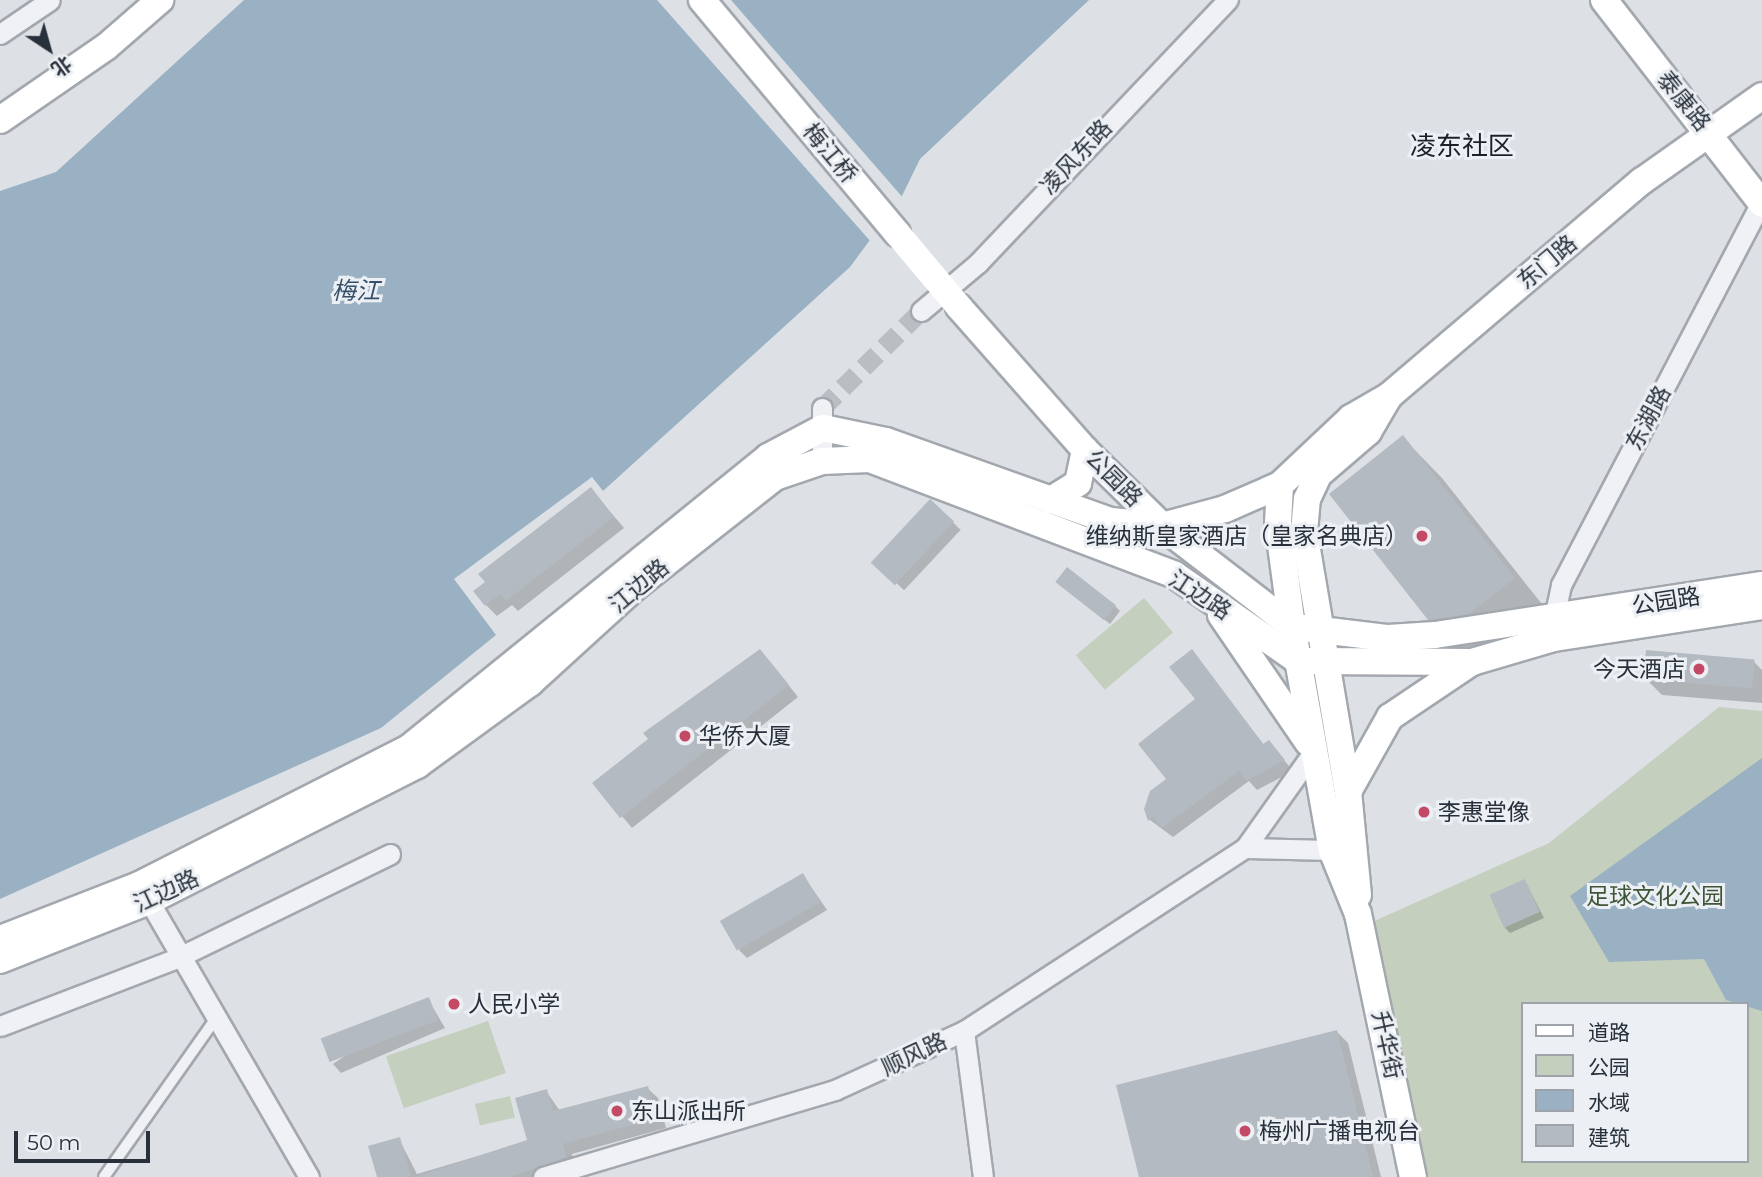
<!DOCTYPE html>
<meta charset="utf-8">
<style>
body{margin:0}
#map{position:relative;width:1762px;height:1177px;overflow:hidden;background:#dde1e5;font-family:Montserrat,"Noto Sans SC",sans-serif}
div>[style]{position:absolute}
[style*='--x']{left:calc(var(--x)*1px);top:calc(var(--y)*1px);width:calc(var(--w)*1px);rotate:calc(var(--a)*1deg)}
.green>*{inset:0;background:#c4cfbe;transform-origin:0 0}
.water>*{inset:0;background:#9ab1c3}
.pier>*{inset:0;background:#dde1e5}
.shadow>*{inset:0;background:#0003;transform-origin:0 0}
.building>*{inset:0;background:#b4bac2;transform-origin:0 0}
.street-tunnel>*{height:19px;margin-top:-9.5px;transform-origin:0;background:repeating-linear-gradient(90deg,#b9bec3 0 19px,transparent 0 29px)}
.roads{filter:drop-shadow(2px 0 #a3a8af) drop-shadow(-2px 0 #a3a8af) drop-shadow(0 2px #a3a8af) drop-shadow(0 -2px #a3a8af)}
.lane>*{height:10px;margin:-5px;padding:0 5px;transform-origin:5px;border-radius:5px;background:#eff1f4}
.street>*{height:19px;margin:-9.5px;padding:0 9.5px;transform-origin:9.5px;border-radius:9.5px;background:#eff1f4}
.secondary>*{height:26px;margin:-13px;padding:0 13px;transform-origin:13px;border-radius:13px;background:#fff}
.secondary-bridge>*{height:26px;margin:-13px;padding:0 13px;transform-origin:13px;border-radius:13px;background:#fff}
.dots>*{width:19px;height:19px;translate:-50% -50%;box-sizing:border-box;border:4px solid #eceff3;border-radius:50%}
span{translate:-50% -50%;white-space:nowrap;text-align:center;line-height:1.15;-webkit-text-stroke:6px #eceff3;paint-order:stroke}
.street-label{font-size:23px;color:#27303b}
.poi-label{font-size:23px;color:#27303b}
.right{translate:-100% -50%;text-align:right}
.left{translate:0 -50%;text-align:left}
.park-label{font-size:23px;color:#3e5536}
.water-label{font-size:24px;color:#35516b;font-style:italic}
.quarter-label{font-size:26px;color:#1a212b}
.legend{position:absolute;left:1521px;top:1002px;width:228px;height:161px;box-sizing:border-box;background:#eceff3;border:2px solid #9da3a9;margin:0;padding:9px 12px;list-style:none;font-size:21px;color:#27303b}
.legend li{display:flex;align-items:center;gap:14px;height:35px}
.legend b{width:35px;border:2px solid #9da3a9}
.north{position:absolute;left:14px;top:14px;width:70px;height:70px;-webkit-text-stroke:5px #eceff3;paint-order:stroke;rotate:144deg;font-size:19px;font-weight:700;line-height:28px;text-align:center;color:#27303b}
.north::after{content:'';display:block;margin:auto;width:24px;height:32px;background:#27303b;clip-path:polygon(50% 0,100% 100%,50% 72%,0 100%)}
.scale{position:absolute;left:14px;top:1131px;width:136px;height:32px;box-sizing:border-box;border:4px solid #27303b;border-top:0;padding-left:9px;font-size:21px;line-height:24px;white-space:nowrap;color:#27303b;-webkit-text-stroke:5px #eceff3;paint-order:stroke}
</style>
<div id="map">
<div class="green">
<div style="left:1144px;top:598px;width:45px;height:89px;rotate:50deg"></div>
<div style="clip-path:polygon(evenodd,1719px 707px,1762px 711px,1762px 1177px,1409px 1177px,1361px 927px,1549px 843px,1719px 707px,1522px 1004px,1746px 1004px,1746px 1161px,1522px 1161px,1522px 1004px)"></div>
<div style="left:488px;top:1021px;width:55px;height:108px;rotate:71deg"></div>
<div style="left:510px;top:1096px;width:22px;height:36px;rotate:77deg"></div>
</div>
<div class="water">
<div style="clip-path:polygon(244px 0,1089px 0,920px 159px,901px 198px,850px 267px,603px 491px,592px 477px,454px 579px,496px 635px,381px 728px,0 899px,0 191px,56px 172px)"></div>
<div style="clip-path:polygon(1762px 758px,1762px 1011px,1726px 1000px,1704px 959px,1609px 962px,1570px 896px)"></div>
</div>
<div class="pier">
<div style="clip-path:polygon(657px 0,731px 0,904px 199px,872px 243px)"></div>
</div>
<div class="shadow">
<div style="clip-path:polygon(1403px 438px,1442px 478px,1553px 618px,1469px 659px,1429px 619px)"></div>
<div style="clip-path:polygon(591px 489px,624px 528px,518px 611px,512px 605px,497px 616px,486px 605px,487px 583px)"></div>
<div style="left:930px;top:501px;width:42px;height:83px;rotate:43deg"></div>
<div style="clip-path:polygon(1063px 587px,1115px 606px,1120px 611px,1110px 624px)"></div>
<div style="clip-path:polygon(1192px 651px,1264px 745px,1269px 742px,1293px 771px,1257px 790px,1249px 781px,1173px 837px,1150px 820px,1147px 800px,1168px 779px,1197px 699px)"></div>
<div style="clip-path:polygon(1754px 662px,1762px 670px,1762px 703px,1662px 695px,1645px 678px)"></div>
<div style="clip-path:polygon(771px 663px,798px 697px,632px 828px,595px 784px)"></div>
<div style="clip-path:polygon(803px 875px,827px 910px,747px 958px,739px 950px)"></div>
<div style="clip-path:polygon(1525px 881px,1544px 918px,1510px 933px,1505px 928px)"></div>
<div style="clip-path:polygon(428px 999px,445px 1028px,341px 1073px,333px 1064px)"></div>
<div style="clip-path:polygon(1337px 1032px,1348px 1043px,1381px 1177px,1140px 1177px)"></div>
<div style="clip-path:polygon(647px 1088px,658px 1098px,666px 1128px,572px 1154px,576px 1168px,552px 1177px,379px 1177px,399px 1139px,417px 1174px,529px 1141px,546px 1091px,560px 1111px)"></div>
</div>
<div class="building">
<div style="clip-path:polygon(1403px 435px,1515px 578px,1469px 614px,1428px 620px,1329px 494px)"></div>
<div style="clip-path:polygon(591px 487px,614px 517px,506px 601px,500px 594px,485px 606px,473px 591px,485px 582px,478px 574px)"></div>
<div style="left:930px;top:499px;width:33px;height:87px;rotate:43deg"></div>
<div style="left:1067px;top:567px;width:62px;height:19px;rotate:38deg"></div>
<div style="clip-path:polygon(760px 649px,789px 685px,620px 818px,592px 783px,648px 739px,643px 733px)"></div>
<div style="clip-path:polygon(1192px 649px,1263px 744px,1269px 740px,1285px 760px,1246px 781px,1239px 771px,1162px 828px,1153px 817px,1148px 821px,1144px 809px,1150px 791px,1166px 779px,1138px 744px,1195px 699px,1169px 667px)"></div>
<div style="left:1646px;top:650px;width:109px;height:29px;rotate:5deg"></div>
<div style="left:803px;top:873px;width:34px;height:96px;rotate:60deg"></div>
<div style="left:1525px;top:879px;width:36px;height:39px;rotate:66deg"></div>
<div style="left:429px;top:997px;width:25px;height:116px;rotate:69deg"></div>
<div style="clip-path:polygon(1337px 1030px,1373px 1177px,1139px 1177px,1116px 1085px)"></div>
<div style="clip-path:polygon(648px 1086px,657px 1118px,563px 1144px,566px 1157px,510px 1177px,415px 1177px,527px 1140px,515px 1098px,547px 1089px,553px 1111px)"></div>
<div style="clip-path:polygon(400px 1137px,411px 1177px,377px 1177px,368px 1146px)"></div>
</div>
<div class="street-tunnel">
<div style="--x:822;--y:408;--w:139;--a:-44.4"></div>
</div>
<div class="roads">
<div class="lane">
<div style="--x:104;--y:1177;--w:194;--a:-54.8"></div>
</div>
<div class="street">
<div style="--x:0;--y:34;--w:60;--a:-34.2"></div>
<div style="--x:921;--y:311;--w:75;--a:-40.1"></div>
<div style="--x:978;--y:263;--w:363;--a:-46.5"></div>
<div style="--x:822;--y:461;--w:53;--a:-90"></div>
<div style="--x:1552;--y:627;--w:43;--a:-77.9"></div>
<div style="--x:1561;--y:585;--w:432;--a:-62.4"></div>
<div style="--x:1245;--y:848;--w:87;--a:1.3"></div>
<div style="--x:149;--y:901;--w:319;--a:59.9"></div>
<div style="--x:0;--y:1026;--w:190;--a:-21"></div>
<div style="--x:177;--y:958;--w:237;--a:-26"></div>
<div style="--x:964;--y:1031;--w:147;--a:82.6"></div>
<div style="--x:543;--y:1177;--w:305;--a:-16.6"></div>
<div style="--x:835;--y:1090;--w:142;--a:-24.6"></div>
<div style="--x:964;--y:1031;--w:335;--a:-33.1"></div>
<div style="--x:1245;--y:848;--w:119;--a:-54.6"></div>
</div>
<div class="secondary">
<div style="--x:702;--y:0;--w:304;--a:50.1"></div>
<div style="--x:1604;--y:0;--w:258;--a:52.2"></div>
<div style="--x:0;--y:120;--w:129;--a:-34.6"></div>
<div style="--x:106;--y:47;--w:72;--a:-41"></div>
<div style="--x:959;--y:307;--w:191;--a:48.6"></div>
<div style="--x:1085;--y:450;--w:108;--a:44.6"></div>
<div style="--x:1162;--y:526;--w:164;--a:37.6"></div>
<div style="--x:1280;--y:485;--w:38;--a:93"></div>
<div style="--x:1278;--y:523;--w:104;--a:82.3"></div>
<div style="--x:1292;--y:626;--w:228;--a:79.9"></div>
<div style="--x:1332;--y:850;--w:69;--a:67.9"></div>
<div style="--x:1358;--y:914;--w:269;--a:78.2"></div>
<div style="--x:1051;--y:500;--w:32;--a:-32"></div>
<div style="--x:1078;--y:483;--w:34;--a:-78"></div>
<div style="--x:1221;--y:615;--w:154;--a:55.6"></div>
<div style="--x:1304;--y:628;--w:85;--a:6.8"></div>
<div style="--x:1388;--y:638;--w:47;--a:-3.7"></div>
<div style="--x:1435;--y:635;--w:331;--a:-8.7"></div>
<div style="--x:1311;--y:661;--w:161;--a:0.4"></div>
<div style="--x:1472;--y:662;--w:85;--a:-16.3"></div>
<div style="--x:1554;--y:638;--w:210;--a:-8.7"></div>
<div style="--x:1349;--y:790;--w:84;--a:-60.7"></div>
<div style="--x:1390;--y:717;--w:99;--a:-33.9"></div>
<div style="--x:1358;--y:895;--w:103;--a:-95.5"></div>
<div style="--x:1348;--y:792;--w:264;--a:-99.6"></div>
<div style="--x:1304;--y:532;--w:33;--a:-85"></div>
<div style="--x:1307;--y:499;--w:26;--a:-65"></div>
<div style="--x:1318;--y:475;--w:66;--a:-40.7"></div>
<div style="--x:1368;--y:432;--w:42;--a:-59.7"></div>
<div style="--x:0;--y:939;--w:149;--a:-21.2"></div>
<div style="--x:139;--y:885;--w:303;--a:-26.9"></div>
<div style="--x:409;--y:748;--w:462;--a:-39"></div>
<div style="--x:768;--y:457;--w:62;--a:-27.8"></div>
<div style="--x:823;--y:428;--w:64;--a:11.7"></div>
<div style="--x:886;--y:441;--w:239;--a:19.6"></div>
<div style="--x:1111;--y:521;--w:51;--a:5.6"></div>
<div style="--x:1162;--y:526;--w:65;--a:-15.1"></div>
<div style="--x:1225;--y:509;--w:60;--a:-23.6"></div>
<div style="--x:1280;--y:485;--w:98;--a:-43.3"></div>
<div style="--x:1351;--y:418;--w:44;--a:-30.1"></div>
<div style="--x:1389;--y:396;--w:332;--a:-40.4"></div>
<div style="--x:1642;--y:181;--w:147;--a:-35.3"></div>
<div style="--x:0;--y:960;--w:160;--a:-21.6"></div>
<div style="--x:149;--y:901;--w:301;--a:-26.9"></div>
<div style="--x:417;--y:765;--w:140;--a:-36"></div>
<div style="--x:530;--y:683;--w:142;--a:-42.4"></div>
<div style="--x:635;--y:587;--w:178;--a:-38.2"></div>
<div style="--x:775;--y:477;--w:50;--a:-18.8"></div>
<div style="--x:822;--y:461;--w:48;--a:-2.4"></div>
<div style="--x:870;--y:459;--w:326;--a:20.8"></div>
<div style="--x:1175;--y:575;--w:149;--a:34.9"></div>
</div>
</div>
<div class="secondary-bridge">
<div style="--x:897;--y:233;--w:97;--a:50"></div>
</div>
<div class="dots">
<div style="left:1422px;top:536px;background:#c34965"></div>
<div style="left:1699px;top:669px;background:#c34965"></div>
<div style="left:685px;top:736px;background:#c34965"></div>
<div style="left:1424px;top:812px;background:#c34965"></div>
<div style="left:454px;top:1004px;background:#c34965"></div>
<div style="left:617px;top:1111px;background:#c34965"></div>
<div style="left:1245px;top:1131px;background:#c34965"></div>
</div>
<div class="street-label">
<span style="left:1684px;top:101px;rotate:51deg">泰康路</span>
<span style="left:830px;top:153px;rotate:50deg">梅江桥</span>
<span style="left:1076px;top:157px;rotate:-47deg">凌风东路</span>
<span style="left:1547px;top:262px;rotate:-40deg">东门路</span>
<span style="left:1648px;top:418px;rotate:-62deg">东湖路</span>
<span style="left:1114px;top:478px;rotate:45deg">公园路</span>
<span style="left:639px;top:586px;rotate:-40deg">江边路</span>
<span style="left:1200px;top:595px;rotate:33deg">江边路</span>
<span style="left:1666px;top:601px;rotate:-9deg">公园路</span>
<span style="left:166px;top:891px;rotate:-25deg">江边路</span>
<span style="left:1387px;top:1045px;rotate:78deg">升华街</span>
<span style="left:914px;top:1054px;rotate:-25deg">顺风路</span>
</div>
<div class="poi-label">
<span class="right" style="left:1408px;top:536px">维纳斯皇家酒店（皇家名典店）</span>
<span class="right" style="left:1685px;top:669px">今天酒店</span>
<span class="left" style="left:699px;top:736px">华侨大厦</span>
<span class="left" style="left:1438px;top:812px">李惠堂像</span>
<span class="left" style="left:468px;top:1004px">人民小学</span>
<span class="left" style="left:631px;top:1111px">东山派出所</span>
<span class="left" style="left:1259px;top:1131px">梅州广播电视台</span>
</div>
<div class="park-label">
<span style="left:1655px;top:896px">足球文化公园</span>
</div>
<div class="water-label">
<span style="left:356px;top:291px">梅江</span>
</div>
<div class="quarter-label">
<span style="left:1462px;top:147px">凌东社区</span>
</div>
<ul class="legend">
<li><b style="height:9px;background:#fff"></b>道路</li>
<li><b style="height:19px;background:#c4cfbe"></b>公园</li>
<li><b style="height:19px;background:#9ab1c3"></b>水域</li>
<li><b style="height:19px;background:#b4bac2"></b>建筑</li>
</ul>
<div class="north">北</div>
<div class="scale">50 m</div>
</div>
